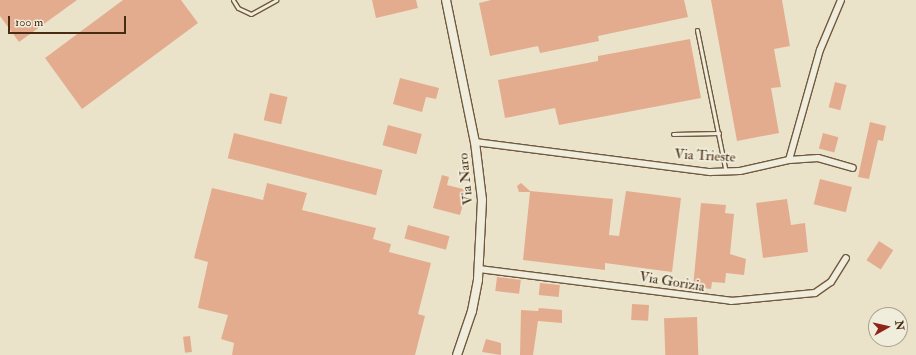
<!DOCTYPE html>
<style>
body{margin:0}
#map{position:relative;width:916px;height:355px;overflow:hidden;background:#eae3c9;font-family:"IM FELL Double Pica",serif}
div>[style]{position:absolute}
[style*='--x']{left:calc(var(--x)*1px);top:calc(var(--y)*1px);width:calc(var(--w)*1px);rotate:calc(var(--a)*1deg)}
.building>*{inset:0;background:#e4ac8f;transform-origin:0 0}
.roads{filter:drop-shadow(1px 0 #70593e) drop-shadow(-1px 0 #70593e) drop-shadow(0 1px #70593e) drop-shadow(0 -1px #70593e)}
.service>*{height:3px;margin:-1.5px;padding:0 1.5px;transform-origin:1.5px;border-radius:1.5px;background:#f1eddc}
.minor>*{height:6px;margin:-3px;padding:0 3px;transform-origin:3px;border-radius:3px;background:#f1eddc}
.tertiary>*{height:8px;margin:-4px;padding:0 4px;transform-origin:4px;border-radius:4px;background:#f1eddc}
span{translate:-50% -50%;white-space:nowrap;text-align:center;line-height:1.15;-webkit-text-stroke:3.5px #f1eddc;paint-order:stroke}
.street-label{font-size:14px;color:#482b10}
.north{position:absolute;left:868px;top:307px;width:40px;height:40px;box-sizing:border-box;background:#f1eddc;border:1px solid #ad9f8a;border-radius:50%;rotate:82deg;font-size:11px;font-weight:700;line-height:16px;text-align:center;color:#482b10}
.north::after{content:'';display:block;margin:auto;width:14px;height:18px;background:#8f2418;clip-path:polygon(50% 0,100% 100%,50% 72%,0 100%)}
.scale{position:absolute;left:8px;top:16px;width:118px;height:18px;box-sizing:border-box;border:2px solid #482b10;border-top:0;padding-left:5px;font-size:12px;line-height:14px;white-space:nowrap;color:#482b10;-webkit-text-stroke:3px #f1eddc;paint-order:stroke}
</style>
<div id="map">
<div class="building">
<div style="clip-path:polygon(0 0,77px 0,19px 42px,0 16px)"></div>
<div style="clip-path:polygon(123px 0,181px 0,198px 23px,82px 109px,45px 58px)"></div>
<div style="clip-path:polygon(372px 0,416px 0,418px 8px,376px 18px)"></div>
<div style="clip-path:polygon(491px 0,684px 0,688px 17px,598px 36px,599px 41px,540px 53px,538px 46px,490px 56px,479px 3px)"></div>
<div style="clip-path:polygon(711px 0,782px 0,790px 46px,774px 49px,781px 87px,771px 88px,779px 133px,737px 141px)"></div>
<div style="clip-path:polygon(690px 39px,701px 98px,559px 125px,555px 108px,505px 118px,498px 80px,598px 61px,598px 56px)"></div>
<div style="clip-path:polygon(400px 78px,439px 88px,436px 99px,426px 97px,422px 112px,393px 104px)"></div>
<div style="left:835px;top:82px;width:12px;height:26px;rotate:14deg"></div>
<div style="left:270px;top:93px;width:18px;height:28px;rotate:13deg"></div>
<div style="clip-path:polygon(870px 122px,886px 126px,883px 141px,878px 140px,869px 179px,858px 177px)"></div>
<div style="left:388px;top:125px;width:35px;height:21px;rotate:15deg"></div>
<div style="left:234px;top:133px;width:153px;height:26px;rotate:14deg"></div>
<div style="left:823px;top:133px;width:16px;height:16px;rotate:15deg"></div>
<div style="clip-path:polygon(442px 175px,449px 177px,447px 185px,467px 190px,460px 215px,433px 208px)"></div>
<div style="left:820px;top:179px;width:33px;height:26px;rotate:14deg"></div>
<div style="clip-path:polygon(267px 183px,307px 193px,302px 210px,376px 228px,373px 239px,391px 244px,389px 252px,431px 263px,418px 314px,425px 316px,415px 355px,232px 355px,234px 343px,221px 339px,228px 315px,198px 308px,208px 262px,194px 258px,212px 188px,263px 200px)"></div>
<div style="clip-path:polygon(521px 183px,530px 191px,613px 199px,609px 235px,619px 236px,626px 191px,681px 198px,672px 272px,605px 263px,605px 270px,523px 260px,530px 192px,519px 192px,517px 186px)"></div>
<div style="clip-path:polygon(787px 199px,791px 225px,805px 223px,808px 252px,763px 258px,756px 203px)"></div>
<div style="clip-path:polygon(701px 203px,726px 205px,725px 213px,734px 214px,730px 254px,746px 259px,744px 275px,726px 273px,725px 283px,712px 282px,711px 289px,693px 287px)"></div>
<div style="left:408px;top:225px;width:43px;height:14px;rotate:15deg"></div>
<div style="left:879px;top:241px;width:17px;height:23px;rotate:33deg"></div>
<div style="left:497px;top:277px;width:24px;height:14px;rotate:7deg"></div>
<div style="left:540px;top:283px;width:20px;height:12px;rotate:6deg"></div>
<div style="left:632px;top:304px;width:17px;height:16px;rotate:3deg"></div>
<div style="clip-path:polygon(539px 308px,562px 310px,562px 323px,538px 321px,533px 355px,520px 355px,521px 310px,538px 311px)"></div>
<div style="left:697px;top:317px;width:38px;height:33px;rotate:88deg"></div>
<div style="left:190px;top:336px;width:16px;height:7px;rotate:83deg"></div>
<div style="clip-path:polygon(486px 339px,501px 343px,501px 355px,482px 352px)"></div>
</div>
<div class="roads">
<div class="service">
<div style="--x:233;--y:0;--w:9;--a:58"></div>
<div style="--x:238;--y:8;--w:14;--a:25"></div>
<div style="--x:251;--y:14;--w:29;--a:-29"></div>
<div style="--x:697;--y:30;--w:145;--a:78.5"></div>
<div style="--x:673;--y:134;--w:46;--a:-1.2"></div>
</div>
<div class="minor">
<div style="--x:475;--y:142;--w:237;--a:7.3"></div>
<div style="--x:710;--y:172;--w:30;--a:-2"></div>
<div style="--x:740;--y:171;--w:50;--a:-12.7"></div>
<div style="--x:789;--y:160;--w:114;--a:-74.3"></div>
<div style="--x:820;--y:50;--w:54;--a:-67.2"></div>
<div style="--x:789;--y:160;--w:29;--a:-4"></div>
<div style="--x:818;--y:158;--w:36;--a:16"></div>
<div style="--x:479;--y:269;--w:254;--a:7.2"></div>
<div style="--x:731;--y:301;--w:84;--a:-5.4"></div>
<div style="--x:815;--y:293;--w:19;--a:-35"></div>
<div style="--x:831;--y:282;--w:28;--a:-58"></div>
</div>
<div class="tertiary">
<div style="--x:446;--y:0;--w:145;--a:78.5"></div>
<div style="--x:475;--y:142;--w:58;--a:83.1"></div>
<div style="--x:482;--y:200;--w:80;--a:92.9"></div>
<div style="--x:478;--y:280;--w:32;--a:101"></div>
<div style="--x:472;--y:311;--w:46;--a:108.8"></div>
</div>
</div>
<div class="street-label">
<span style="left:705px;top:156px;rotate:3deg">Via Trieste</span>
<span style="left:466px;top:179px;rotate:-96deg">Via Naro</span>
<span style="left:672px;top:282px;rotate:9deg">Via Gorizia</span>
</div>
<div class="north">N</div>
<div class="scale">100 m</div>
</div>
